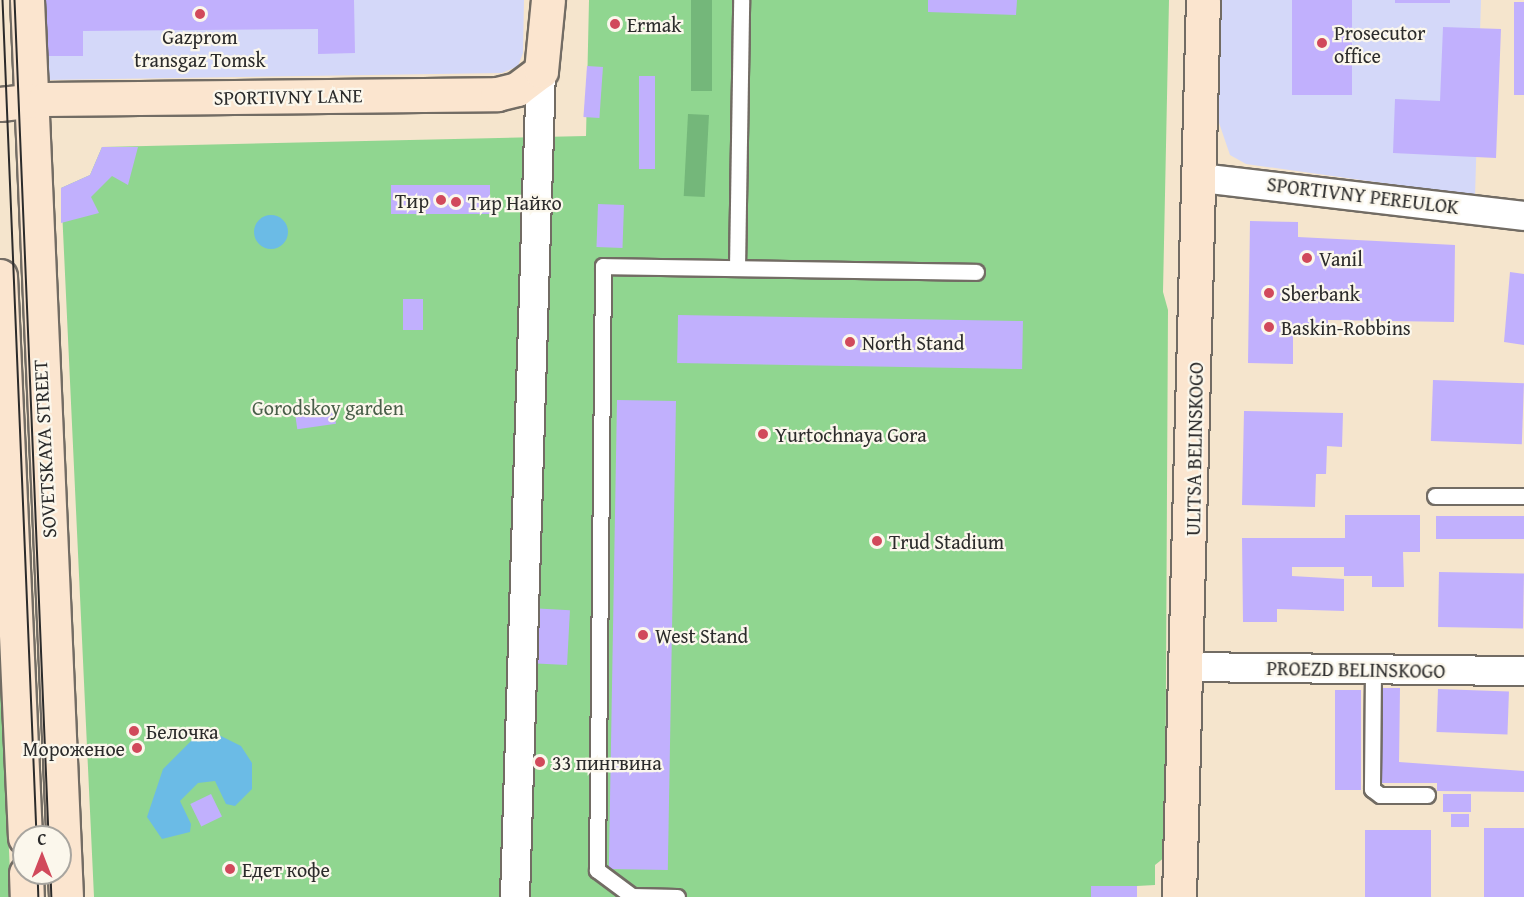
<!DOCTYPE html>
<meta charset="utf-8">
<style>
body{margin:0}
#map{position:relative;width:1524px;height:897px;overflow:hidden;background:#f5e5cd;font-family:"Gentium Book Plus",serif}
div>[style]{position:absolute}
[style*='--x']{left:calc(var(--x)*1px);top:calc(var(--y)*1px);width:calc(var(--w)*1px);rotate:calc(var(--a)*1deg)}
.built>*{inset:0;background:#d4d8f9}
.green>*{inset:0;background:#90d690}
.forest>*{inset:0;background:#74b77a;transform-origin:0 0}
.water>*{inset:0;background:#6bbbe6}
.round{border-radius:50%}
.building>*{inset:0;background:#c1b0fd;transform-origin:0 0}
.roads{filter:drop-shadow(2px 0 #726c64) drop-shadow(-2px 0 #726c64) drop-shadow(0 2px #726c64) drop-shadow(0 -2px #726c64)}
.lane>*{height:15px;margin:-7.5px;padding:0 7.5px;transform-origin:7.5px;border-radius:7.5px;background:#fff}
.street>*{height:28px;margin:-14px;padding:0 14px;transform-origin:14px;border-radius:14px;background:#fff}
.secondary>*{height:33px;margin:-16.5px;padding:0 16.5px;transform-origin:16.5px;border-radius:16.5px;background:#fbe5cf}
.tram>*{height:1.5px;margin:-0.75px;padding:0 0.75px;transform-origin:0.75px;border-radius:0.75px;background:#2b2b2b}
.dots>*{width:16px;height:16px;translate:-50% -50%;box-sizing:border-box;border:3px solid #fbf7ec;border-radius:50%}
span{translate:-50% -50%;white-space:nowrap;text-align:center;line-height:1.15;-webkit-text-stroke:4.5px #fbf7ec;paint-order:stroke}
.poi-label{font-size:20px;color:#2b2b2b}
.left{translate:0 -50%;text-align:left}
.right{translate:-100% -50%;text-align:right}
.street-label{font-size:20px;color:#2b2b2b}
.park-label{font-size:20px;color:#495e49}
.north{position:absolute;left:12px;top:825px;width:60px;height:60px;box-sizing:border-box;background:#fbf7ec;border:2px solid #a8a59f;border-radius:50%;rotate:0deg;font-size:16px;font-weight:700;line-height:24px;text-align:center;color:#2b2b2b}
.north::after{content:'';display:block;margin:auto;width:21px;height:27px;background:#d1495b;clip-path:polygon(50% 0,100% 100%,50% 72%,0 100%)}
</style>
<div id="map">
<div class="built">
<div style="clip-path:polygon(30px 0,524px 0,523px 53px,518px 66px,502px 73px,47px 80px,40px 79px)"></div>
<div style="clip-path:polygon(1220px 0,1481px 0,1475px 196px,1246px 164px,1230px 155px,1217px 117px)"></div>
</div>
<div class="green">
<div style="clip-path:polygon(589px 0,1169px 0,1163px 292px,1168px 310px,1165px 857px,1155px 865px,1155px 885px,1137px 886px,1137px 897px,94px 897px,61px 188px,90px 175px,102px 147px,586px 136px)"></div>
<div style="clip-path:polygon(0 640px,11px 897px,0 897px)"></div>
</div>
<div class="forest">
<div style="left:691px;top:0;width:21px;height:91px"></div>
<div style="left:688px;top:114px;width:21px;height:82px;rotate:3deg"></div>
</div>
<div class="water">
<div class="round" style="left:254px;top:215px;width:34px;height:34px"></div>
<div style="clip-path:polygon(215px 733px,241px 746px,252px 763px,252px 789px,235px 806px,226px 804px,215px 781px,198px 783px,180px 801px,191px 824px,190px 832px,162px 839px,147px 817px,163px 769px,198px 734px)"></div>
</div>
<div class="building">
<div style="clip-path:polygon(45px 0,354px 0,355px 53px,318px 54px,318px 29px,83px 31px,83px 56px,46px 56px)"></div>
<div style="clip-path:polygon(928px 0,1017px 0,1016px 15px,928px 12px)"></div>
<div style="left:1292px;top:0;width:60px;height:95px"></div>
<div style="left:1395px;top:0;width:55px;height:3px"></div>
<div style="left:1514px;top:2px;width:10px;height:93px"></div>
<div style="clip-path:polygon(1443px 27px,1501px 29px,1496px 158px,1393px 153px,1395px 99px,1440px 101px)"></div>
<div style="left:587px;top:66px;width:16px;height:51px;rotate:4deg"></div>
<div style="left:639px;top:76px;width:16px;height:93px"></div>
<div style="clip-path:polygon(102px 147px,138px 147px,128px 185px,112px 176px,91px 197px,99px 213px,61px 223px,61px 188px,90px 175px)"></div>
<div style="left:490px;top:185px;width:29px;height:99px;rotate:90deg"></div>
<div style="left:598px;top:204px;width:26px;height:43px;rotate:2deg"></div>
<div style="clip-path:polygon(1250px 221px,1298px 222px,1298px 237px,1455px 245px,1454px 322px,1328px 320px,1328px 326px,1293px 326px,1293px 364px,1248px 363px)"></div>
<div style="clip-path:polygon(1510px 272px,1524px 274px,1524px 345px,1504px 342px)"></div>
<div style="left:403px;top:299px;width:20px;height:31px"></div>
<div style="left:678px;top:315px;width:345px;height:48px;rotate:1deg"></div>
<div style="left:1433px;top:380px;width:91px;height:61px;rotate:2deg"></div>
<div style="left:617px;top:400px;width:59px;height:469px;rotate:1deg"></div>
<div style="left:333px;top:403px;width:21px;height:39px;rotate:82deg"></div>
<div style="clip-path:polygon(1244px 411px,1343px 413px,1342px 447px,1327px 446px,1326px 474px,1316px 474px,1315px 507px,1242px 505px)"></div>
<div style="clip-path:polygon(1345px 515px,1420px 515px,1420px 552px,1403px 552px,1404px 587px,1372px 587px,1372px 576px,1344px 576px,1344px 567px,1292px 567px,1292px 576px,1344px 579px,1344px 611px,1277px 609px,1277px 622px,1243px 622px,1242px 538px,1345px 538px)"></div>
<div style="left:1436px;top:516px;width:88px;height:23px"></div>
<div style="left:1439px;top:572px;width:85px;height:55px;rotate:1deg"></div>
<div style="left:529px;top:608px;width:41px;height:55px;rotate:3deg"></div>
<div style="clip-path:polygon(1382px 688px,1400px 688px,1399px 762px,1524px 771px,1524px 792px,1437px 791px,1437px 783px,1381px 783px)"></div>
<div style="left:1438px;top:689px;width:71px;height:43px;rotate:2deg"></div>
<div style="left:1335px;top:690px;width:26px;height:100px"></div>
<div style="left:211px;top:794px;width:25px;height:23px;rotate:64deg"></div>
<div style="left:1443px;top:794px;width:28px;height:18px"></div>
<div style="left:1451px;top:814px;width:18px;height:13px"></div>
<div style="left:1484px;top:828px;width:40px;height:69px"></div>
<div style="left:1365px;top:830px;width:66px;height:67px"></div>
<div style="left:1091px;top:886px;width:46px;height:11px"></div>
</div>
<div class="roads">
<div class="lane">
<div style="--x:737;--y:268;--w:268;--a:-89.1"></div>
<div style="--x:1435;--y:496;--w:89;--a:0"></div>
<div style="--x:1373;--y:670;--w:119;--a:90.5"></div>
<div style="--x:1372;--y:789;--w:10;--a:37"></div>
<div style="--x:1380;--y:795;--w:47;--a:0"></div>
<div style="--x:677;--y:897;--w:45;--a:-178.7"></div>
<div style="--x:632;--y:896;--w:44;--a:-143.4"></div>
<div style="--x:597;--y:870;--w:604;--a:-89.43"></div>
<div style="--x:603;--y:266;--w:373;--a:0.9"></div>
</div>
<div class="street">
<div style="--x:1201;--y:178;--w:325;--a:6.7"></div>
<div style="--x:1188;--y:667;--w:336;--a:0.7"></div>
<div style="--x:515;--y:897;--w:826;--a:-88.2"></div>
</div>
<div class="secondary">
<div style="--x:27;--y:0;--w:898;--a:87.51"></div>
<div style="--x:0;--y:104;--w:45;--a:-6.3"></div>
<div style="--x:45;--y:99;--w:452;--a:-0.6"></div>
<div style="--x:497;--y:94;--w:21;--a:-14"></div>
<div style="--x:517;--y:89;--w:30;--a:-37"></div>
<div style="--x:541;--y:71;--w:71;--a:-84.4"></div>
<div style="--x:0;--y:276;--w:562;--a:87.45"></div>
<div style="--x:26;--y:873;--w:24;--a:88"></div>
<div style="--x:1179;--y:897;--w:897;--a:-88.47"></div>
</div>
</div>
<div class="tram">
<div style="--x:3;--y:0;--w:838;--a:87.67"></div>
<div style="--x:15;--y:0;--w:838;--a:87.67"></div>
<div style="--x:38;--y:873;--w:24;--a:88"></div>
<div style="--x:51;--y:873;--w:24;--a:88"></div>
</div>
<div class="dots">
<div style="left:200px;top:14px;background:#d1495b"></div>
<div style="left:615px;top:24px;background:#d1495b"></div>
<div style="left:1322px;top:43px;background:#d1495b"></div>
<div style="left:441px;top:200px;background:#d1495b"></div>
<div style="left:456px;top:202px;background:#d1495b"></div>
<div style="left:1307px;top:258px;background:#d1495b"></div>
<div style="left:1269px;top:293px;background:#d1495b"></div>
<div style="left:1269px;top:327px;background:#d1495b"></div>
<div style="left:850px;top:342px;background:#d1495b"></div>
<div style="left:763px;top:434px;background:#d1495b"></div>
<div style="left:877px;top:541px;background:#d1495b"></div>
<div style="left:643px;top:635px;background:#d1495b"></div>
<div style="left:134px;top:731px;background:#d1495b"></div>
<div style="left:137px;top:748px;background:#d1495b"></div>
<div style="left:540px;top:762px;background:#d1495b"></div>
<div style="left:230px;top:869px;background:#d1495b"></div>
</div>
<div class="poi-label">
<span class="left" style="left:627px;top:24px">Ermak</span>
<span class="left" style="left:1334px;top:44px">Prosecutor<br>office</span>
<span style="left:200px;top:48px">Gazprom<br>transgaz Tomsk</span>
<span class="right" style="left:429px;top:200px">Тир</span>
<span class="left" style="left:468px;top:202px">Тир Найко</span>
<span class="left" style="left:1319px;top:258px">Vanil</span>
<span class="left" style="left:1281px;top:293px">Sberbank</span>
<span class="left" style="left:1281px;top:327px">Baskin-Robbins</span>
<span class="left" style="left:862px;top:342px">North Stand</span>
<span class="left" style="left:775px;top:434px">Yurtochnaya Gora</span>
<span class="left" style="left:889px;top:541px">Trud Stadium</span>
<span class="left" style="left:655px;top:635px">West Stand</span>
<span class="left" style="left:146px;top:731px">Белочка</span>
<span class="right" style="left:125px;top:748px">Мороженое</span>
<span class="left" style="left:552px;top:762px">33 пингвина</span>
<span class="left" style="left:242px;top:869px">Едет кофе</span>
</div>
<div class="street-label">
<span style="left:288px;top:96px;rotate:-1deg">SPORTIVNY LANE</span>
<span style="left:1363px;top:195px;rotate:7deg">SPORTIVNY PEREULOK</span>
<span style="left:44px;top:449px;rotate:-93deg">SOVETSKAYA STREET</span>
<span style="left:1194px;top:449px;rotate:-89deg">ULITSA BELINSKOGO</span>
<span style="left:1356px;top:669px;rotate:1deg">PROEZD BELINSKOGO</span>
</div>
<div class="park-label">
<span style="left:328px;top:407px">Gorodskoy garden</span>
</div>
<div class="north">С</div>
</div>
